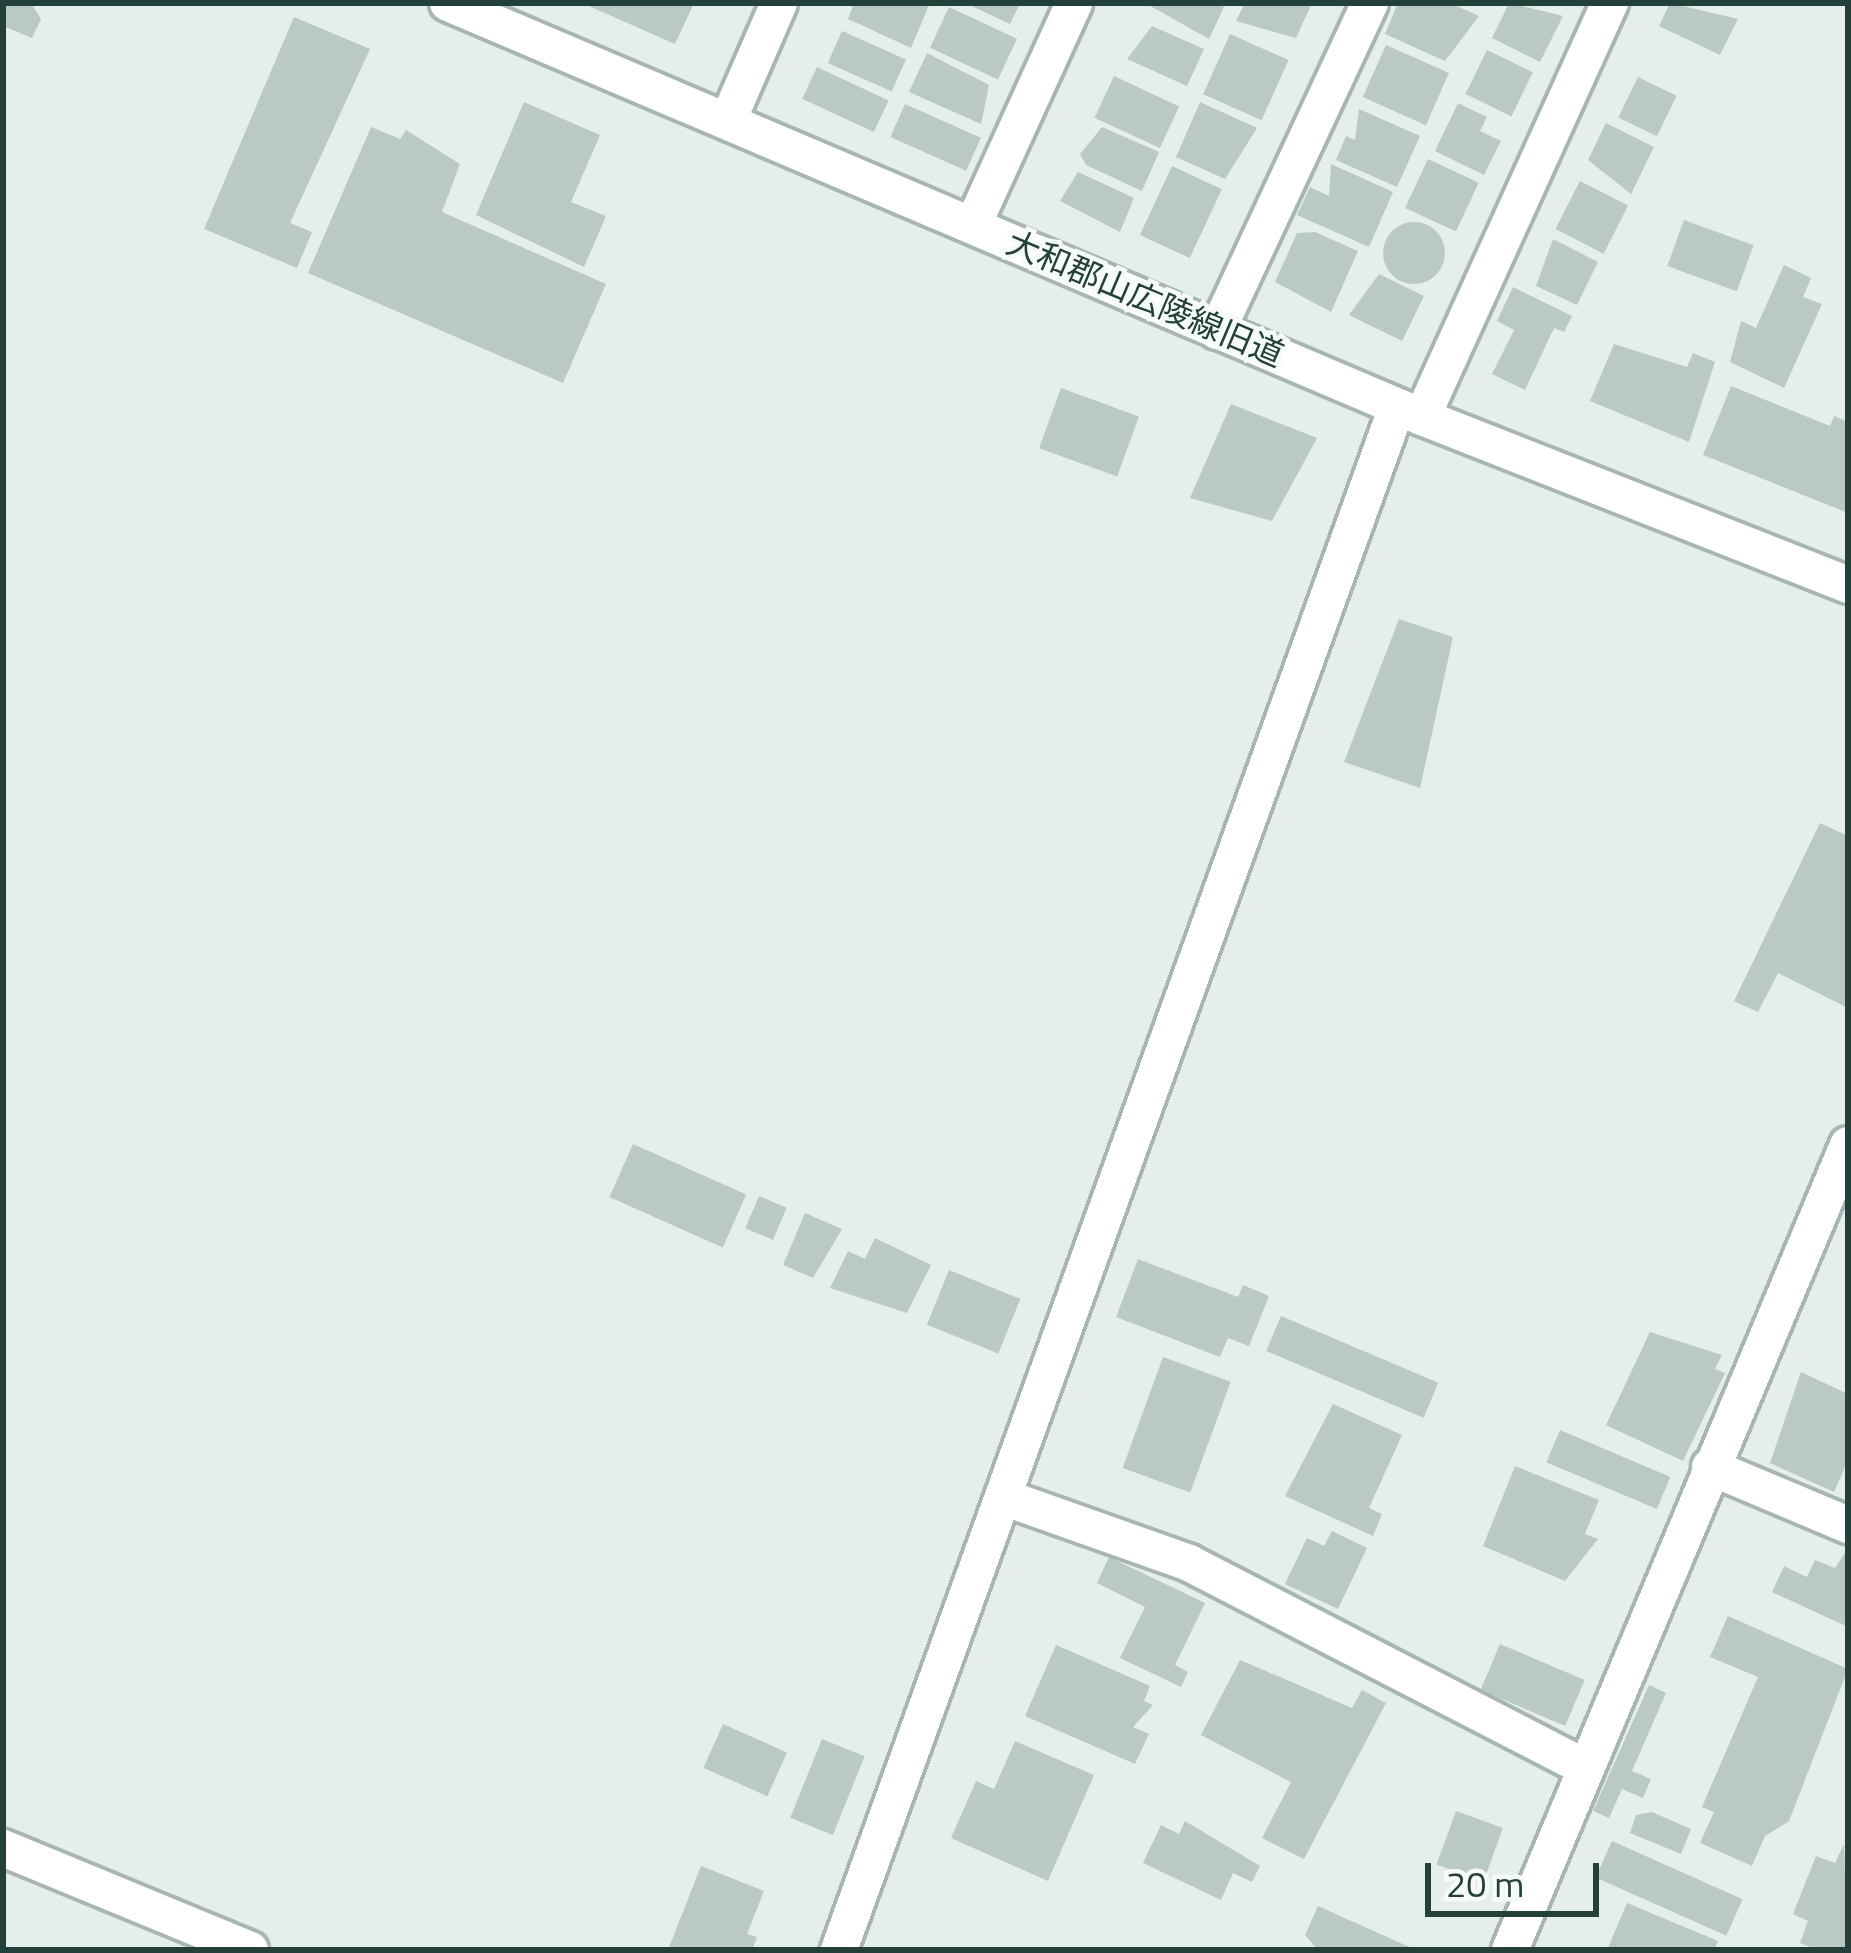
<!DOCTYPE html>
<meta charset="utf-8">
<style>
body{margin:0}
#map{position:relative;width:1851px;height:1953px;overflow:hidden;background:#e5eeea;font-family:"Titillium Web","Noto Sans JP",sans-serif}
div>[style]{position:absolute}
[style*='--x']{left:calc(var(--x)*1px);top:calc(var(--y)*1px);width:calc(var(--w)*1px);rotate:calc(var(--a)*1deg)}
.building>*{inset:0;background:#bac9c4;transform-origin:0 0}
.round{border-radius:50%}
.roads{filter:drop-shadow(3px 0 #a7b6b2) drop-shadow(-3px 0 #a7b6b2) drop-shadow(0 3px #a7b6b2) drop-shadow(0 -3px #a7b6b2)}
.minor>*{height:36px;margin:-18px;padding:0 18px;transform-origin:18px;border-radius:18px;background:#fff}
span{translate:-50% -50%;white-space:nowrap;text-align:center;line-height:1.15;-webkit-text-stroke:9px #f6faf8;paint-order:stroke}
.street-label{font-size:33px;color:#24403a}
.frame{position:absolute;inset:0;border:6px solid #24403a;pointer-events:none}
.scale{position:absolute;left:1425px;top:1863px;width:174px;height:54px;box-sizing:border-box;border:6px solid #24403a;border-top:0;padding-left:15px;font-size:36px;line-height:42px;white-space:nowrap;color:#24403a;-webkit-text-stroke:9px #f6faf8;paint-order:stroke}
</style>
<div id="map">
<div class="building">
<div style="clip-path:polygon(3px 3px,31px 3px,41px 19px,32px 38px,3px 26px)"></div>
<div style="clip-path:polygon(582px 3px,694px 3px,675px 44px)"></div>
<div style="clip-path:polygon(854px 3px,930px 3px,911px 48px,848px 19px)"></div>
<div style="clip-path:polygon(965px 3px,1020px 3px,1010px 24px)"></div>
<div style="clip-path:polygon(1145px 3px,1216px 3px,1224px 7px,1209px 39px)"></div>
<div style="clip-path:polygon(1245px 3px,1312px 3px,1296px 38px,1236px 21px)"></div>
<div style="clip-path:polygon(1398px 3px,1450px 3px,1479px 16px,1445px 61px,1385px 34px)"></div>
<div style="clip-path:polygon(1509px 3px,1563px 16px,1540px 62px,1492px 38px)"></div>
<div style="clip-path:polygon(1670px 3px,1738px 19px,1720px 55px,1659px 26px)"></div>
<div style="left:949px;top:7px;width:75px;height:45px;rotate:25deg"></div>
<div style="clip-path:polygon(294px 17px,370px 49px,290px 223px,312px 232px,297px 268px,204px 229px)"></div>
<div style="clip-path:polygon(1152px 26px,1204px 49px,1187px 86px,1127px 59px)"></div>
<div style="left:842px;top:31px;width:70px;height:35px;rotate:24deg"></div>
<div style="left:1230px;top:34px;width:64px;height:66px;rotate:24deg"></div>
<div style="left:1386px;top:45px;width:69px;height:57px;rotate:24deg"></div>
<div style="left:1487px;top:50px;width:51px;height:49px;rotate:26deg"></div>
<div style="clip-path:polygon(927px 53px,989px 85px,981px 124px,909px 92px)"></div>
<div style="left:817px;top:67px;width:79px;height:35px;rotate:25deg"></div>
<div style="left:1114px;top:76px;width:72px;height:46px;rotate:25deg"></div>
<div style="left:1638px;top:77px;width:43px;height:45px;rotate:26deg"></div>
<div style="clip-path:polygon(524px 102px,600px 135px,571px 202px,606px 216px,584px 267px,476px 215px)"></div>
<div style="clip-path:polygon(1200px 102px,1257px 128px,1225px 179px,1176px 157px)"></div>
<div style="clip-path:polygon(1458px 103px,1487px 117px,1480px 131px,1501px 141px,1484px 175px,1435px 151px)"></div>
<div style="left:905px;top:104px;width:83px;height:36px;rotate:24deg"></div>
<div style="clip-path:polygon(1359px 109px,1420px 136px,1397px 187px,1336px 160px,1346px 136px,1355px 140px)"></div>
<div style="clip-path:polygon(1606px 123px,1654px 147px,1631px 194px,1588px 160px)"></div>
<div style="clip-path:polygon(371px 127px,400px 139px,406px 130px,460px 164px,442px 212px,606px 284px,563px 383px,308px 273px)"></div>
<div style="clip-path:polygon(1102px 127px,1159px 152px,1142px 191px,1086px 165px,1080px 154px)"></div>
<div style="left:1428px;top:159px;width:56px;height:54px;rotate:25deg"></div>
<div style="clip-path:polygon(1331px 164px,1393px 192px,1369px 247px,1297px 215px,1310px 187px,1329px 196px)"></div>
<div style="left:1172px;top:166px;width:55px;height:76px;rotate:25deg"></div>
<div style="clip-path:polygon(1078px 172px,1134px 198px,1120px 232px,1060px 201px)"></div>
<div style="left:1580px;top:181px;width:54px;height:54px;rotate:27deg"></div>
<div style="left:1684px;top:220px;width:74px;height:49px;rotate:20deg"></div>
<div class="round" style="left:1383px;top:222px;width:62px;height:62px"></div>
<div style="clip-path:polygon(1315px 232px,1358px 251px,1331px 312px,1275px 282px,1297px 233px)"></div>
<div style="clip-path:polygon(1553px 239px,1598px 262px,1577px 305px,1536px 286px)"></div>
<div style="clip-path:polygon(1784px 265px,1811px 278px,1803px 297px,1822px 304px,1784px 388px,1730px 362px,1741px 321px,1756px 328px)"></div>
<div style="clip-path:polygon(1379px 274px,1424px 296px,1402px 341px,1349px 315px)"></div>
<div style="clip-path:polygon(1513px 287px,1572px 316px,1564px 332px,1554px 328px,1525px 390px,1492px 374px,1514px 330px,1497px 321px)"></div>
<div style="clip-path:polygon(1614px 344px,1687px 367px,1693px 353px,1715px 362px,1689px 442px,1590px 401px)"></div>
<div style="clip-path:polygon(1731px 386px,1830px 426px,1834px 416px,1848px 422px,1848px 513px,1703px 455px)"></div>
<div style="left:1061px;top:388px;width:83px;height:64px;rotate:20deg"></div>
<div style="clip-path:polygon(1231px 404px,1317px 438px,1272px 521px,1190px 498px)"></div>
<div style="clip-path:polygon(1399px 619px,1453px 637px,1420px 788px,1344px 762px)"></div>
<div style="clip-path:polygon(1820px 823px,1848px 836px,1848px 1008px,1778px 973px,1758px 1012px,1734px 1001px)"></div>
<div style="left:633px;top:1144px;width:124px;height:58px;rotate:24deg"></div>
<div style="left:759px;top:1196px;width:30px;height:35px;rotate:23deg"></div>
<div style="clip-path:polygon(805px 1213px,842px 1229px,813px 1278px,783px 1265px)"></div>
<div style="clip-path:polygon(875px 1238px,931px 1265px,907px 1313px,830px 1288px,848px 1251px,865px 1259px)"></div>
<div style="clip-path:polygon(1138px 1259px,1238px 1297px,1243px 1285px,1269px 1296px,1249px 1346px,1228px 1338px,1220px 1357px,1116px 1317px)"></div>
<div style="left:949px;top:1270px;width:77px;height:59px;rotate:22deg"></div>
<div style="left:1281px;top:1316px;width:171px;height:38px;rotate:23deg"></div>
<div style="clip-path:polygon(1650px 1332px,1722px 1355px,1715px 1369px,1725px 1373px,1683px 1461px,1606px 1425px)"></div>
<div style="left:1163px;top:1357px;width:72px;height:118px;rotate:20deg"></div>
<div style="clip-path:polygon(1801px 1372px,1848px 1394px,1848px 1460px,1834px 1492px,1770px 1463px)"></div>
<div style="clip-path:polygon(1333px 1404px,1402px 1435px,1369px 1508px,1382px 1514px,1373px 1536px,1285px 1496px)"></div>
<div style="left:1560px;top:1430px;width:120px;height:35px;rotate:23deg"></div>
<div style="clip-path:polygon(1515px 1466px,1599px 1500px,1585px 1534px,1598px 1539px,1565px 1581px,1483px 1546px)"></div>
<div style="clip-path:polygon(1332px 1531px,1367px 1548px,1338px 1609px,1285px 1584px,1307px 1538px,1324px 1546px)"></div>
<div style="clip-path:polygon(1848px 1548px,1848px 1627px,1772px 1592px,1784px 1566px,1807px 1577px,1815px 1560px,1835px 1568px)"></div>
<div style="clip-path:polygon(1109px 1557px,1205px 1603px,1175px 1665px,1188px 1672px,1181px 1687px,1120px 1658px,1145px 1607px,1097px 1583px)"></div>
<div style="clip-path:polygon(1728px 1616px,1848px 1669px,1789px 1821px,1765px 1836px,1752px 1866px,1700px 1843px,1714px 1812px,1702px 1807px,1758px 1677px,1710px 1657px)"></div>
<div style="left:1500px;top:1644px;width:92px;height:50px;rotate:23deg"></div>
<div style="clip-path:polygon(1056px 1645px,1150px 1686px,1144px 1701px,1153px 1705px,1133px 1727px,1149px 1734px,1135px 1764px,1025px 1716px)"></div>
<div style="clip-path:polygon(1240px 1660px,1352px 1708px,1362px 1690px,1386px 1703px,1304px 1859px,1262px 1838px,1291px 1782px,1201px 1735px)"></div>
<div style="clip-path:polygon(1649px 1685px,1666px 1693px,1632px 1771px,1651px 1779px,1643px 1798px,1622px 1789px,1609px 1818px,1593px 1811px)"></div>
<div style="left:723px;top:1724px;width:70px;height:48px;rotate:24deg"></div>
<div style="left:822px;top:1739px;width:46px;height:85px;rotate:22deg"></div>
<div style="clip-path:polygon(1015px 1741px,1094px 1775px,1048px 1881px,951px 1838px,976px 1781px,994px 1789px)"></div>
<div style="left:1456px;top:1811px;width:50px;height:57px;rotate:20deg"></div>
<div style="clip-path:polygon(1652px 1812px,1691px 1829px,1681px 1854px,1630px 1833px,1636px 1815px)"></div>
<div style="clip-path:polygon(1185px 1821px,1260px 1866px,1252px 1882px,1233px 1873px,1221px 1900px,1143px 1863px,1161px 1825px,1179px 1834px)"></div>
<div style="left:1612px;top:1841px;width:143px;height:40px;rotate:24deg"></div>
<div style="clip-path:polygon(1844px 1844px,1848px 1950px,1818px 1950px,1800px 1943px,1808px 1921px,1793px 1914px,1816px 1856px,1835px 1863px)"></div>
<div style="clip-path:polygon(701px 1866px,764px 1891px,747px 1934px,757px 1937px,752px 1950px,668px 1950px)"></div>
<div style="clip-path:polygon(1627px 1903px,1718px 1941px,1714px 1950px,1607px 1950px)"></div>
<div style="clip-path:polygon(1318px 1906px,1416px 1950px,1318px 1950px,1305px 1935px)"></div>
</div>
<div class="roads">
<div class="minor">
<div style="--x:448;--y:3;--w:1058;--a:23.03"></div>
<div style="--x:1422;--y:417;--w:458;--a:21.5"></div>
<div style="--x:729;--y:118;--w:125;--a:-66.5"></div>
<div style="--x:973;--y:225;--w:244;--a:-65.5"></div>
<div style="--x:1217;--y:331;--w:362;--a:-65"></div>
<div style="--x:1422;--y:417;--w:455;--a:-65.6"></div>
<div style="--x:1710;--y:1467;--w:150;--a:22.8"></div>
<div style="--x:1003;--y:1497;--w:197;--a:19.5"></div>
<div style="--x:1189;--y:1563;--w:442;--a:27.3"></div>
<div style="--x:3;--y:1848;--w:267;--a:22.4"></div>
<div style="--x:839;--y:1950;--w:1641;--a:-70.12"></div>
<div style="--x:1510;--y:1950;--w:873;--a:-67.22"></div>
</div>
</div>
<div class="street-label">
<span style="left:1145px;top:299px;rotate:23deg">大和郡山広陵線旧道</span>
</div>
<div class="frame"></div>
<div class="scale">20 m</div>
</div>
